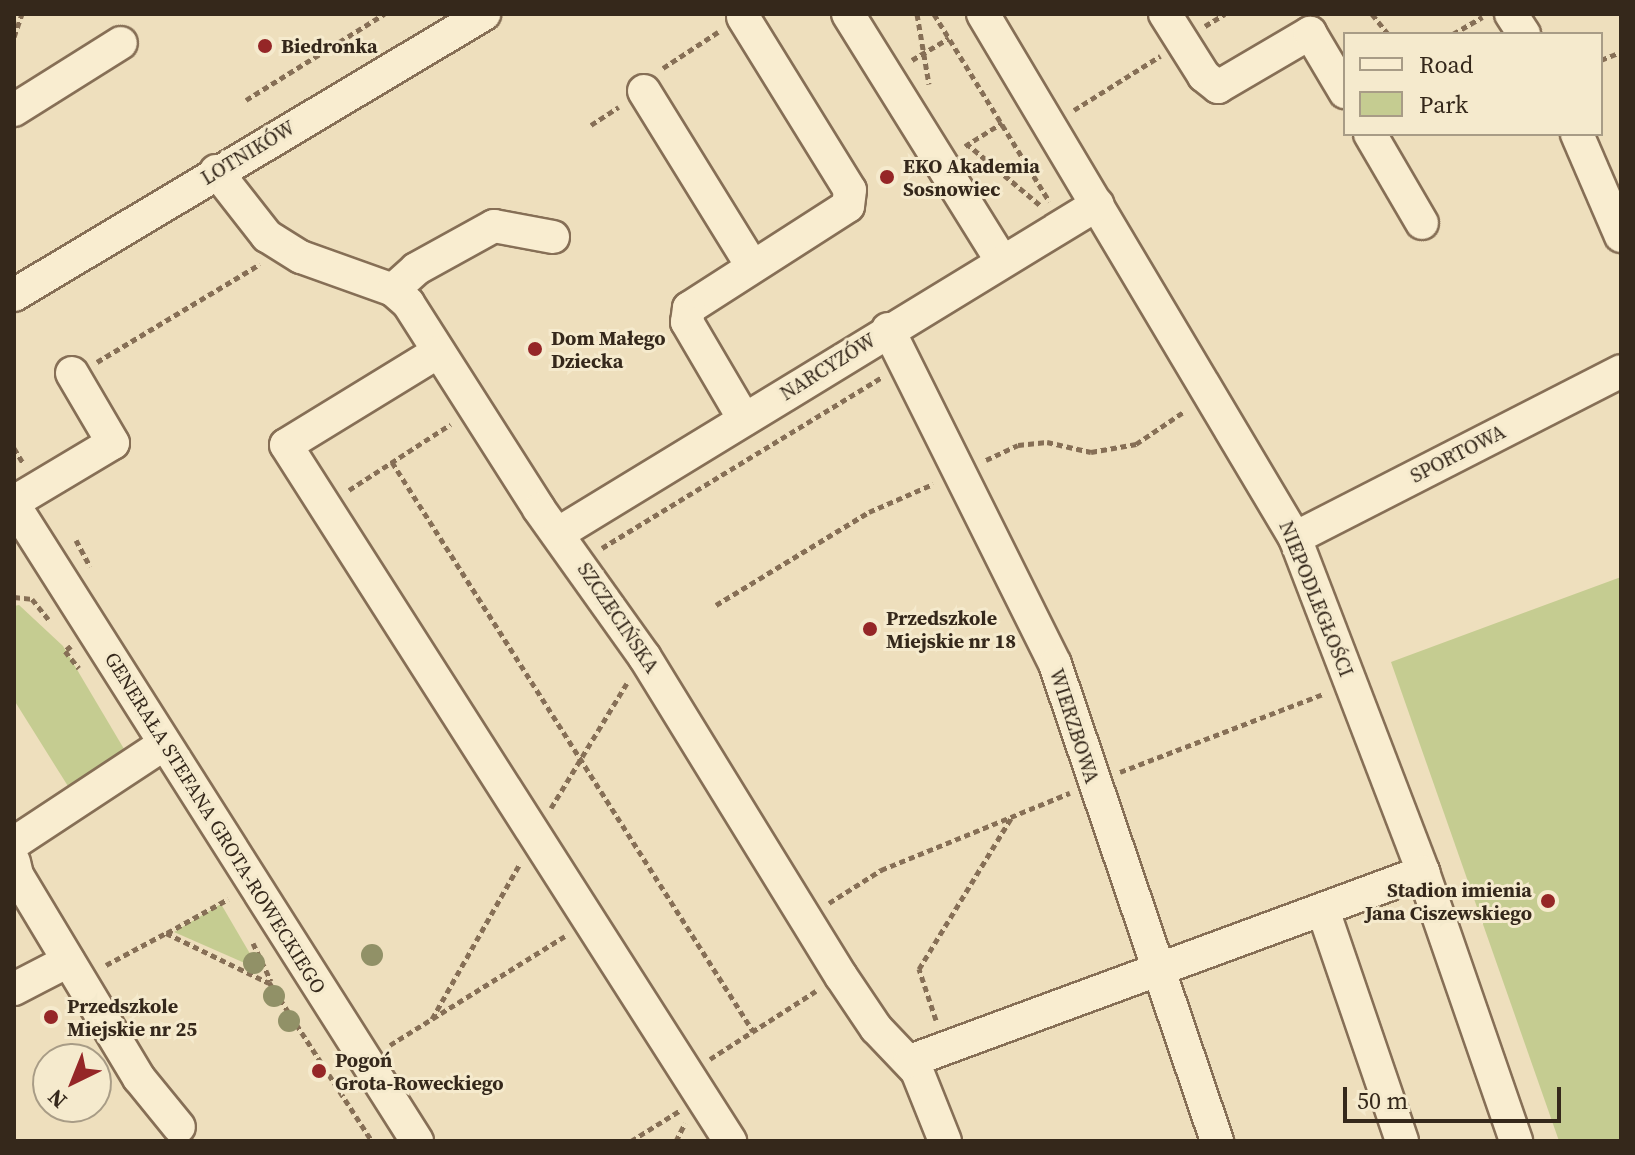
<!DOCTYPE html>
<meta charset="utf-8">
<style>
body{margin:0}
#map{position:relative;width:1635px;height:1155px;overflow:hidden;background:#eedfbd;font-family:"Source Serif 4",serif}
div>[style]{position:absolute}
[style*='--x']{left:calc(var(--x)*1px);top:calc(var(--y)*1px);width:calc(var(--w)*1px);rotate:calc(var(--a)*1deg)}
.green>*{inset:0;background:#c5cc91}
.path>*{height:5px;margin-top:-2.5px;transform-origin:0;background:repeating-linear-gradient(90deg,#866f56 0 6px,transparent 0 10px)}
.roads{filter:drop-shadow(2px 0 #866f56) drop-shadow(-2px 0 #866f56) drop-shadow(0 2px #866f56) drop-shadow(0 -2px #866f56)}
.minor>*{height:32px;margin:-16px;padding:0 16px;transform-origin:16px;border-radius:16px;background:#f9edd0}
.trees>*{width:22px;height:22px;margin:-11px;border-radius:50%;background:#919167}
.dots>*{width:22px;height:22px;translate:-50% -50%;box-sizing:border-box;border:4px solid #f5eacd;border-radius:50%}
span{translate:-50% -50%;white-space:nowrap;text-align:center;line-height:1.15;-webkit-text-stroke:6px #f5eacd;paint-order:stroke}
.poi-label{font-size:20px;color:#35281b;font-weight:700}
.left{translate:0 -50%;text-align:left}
.right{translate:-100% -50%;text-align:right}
.street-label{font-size:20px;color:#35281b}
.frame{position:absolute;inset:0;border:16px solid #35281b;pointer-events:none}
.legend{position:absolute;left:1343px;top:32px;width:260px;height:104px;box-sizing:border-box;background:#f5eacd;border:2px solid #a89c86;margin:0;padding:10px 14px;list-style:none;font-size:24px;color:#35281b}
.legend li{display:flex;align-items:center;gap:16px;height:40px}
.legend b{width:40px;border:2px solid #a89c86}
.north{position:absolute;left:32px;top:1043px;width:80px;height:80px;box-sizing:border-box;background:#f5eacd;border:2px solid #a89c86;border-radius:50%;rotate:223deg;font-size:22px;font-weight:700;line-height:32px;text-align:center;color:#35281b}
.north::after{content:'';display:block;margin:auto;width:28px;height:36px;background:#952627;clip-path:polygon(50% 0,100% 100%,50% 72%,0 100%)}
.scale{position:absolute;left:1343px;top:1087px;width:218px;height:36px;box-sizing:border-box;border:4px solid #35281b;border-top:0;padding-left:10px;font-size:24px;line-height:28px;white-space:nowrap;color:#35281b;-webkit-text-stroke:6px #f5eacd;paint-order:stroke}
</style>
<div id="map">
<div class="green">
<div style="clip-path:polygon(1621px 577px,1621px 1141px,1559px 1141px,1391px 662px)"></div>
<div style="clip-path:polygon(19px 605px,63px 646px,127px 754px,71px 791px,14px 700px,14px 606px)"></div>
<div style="clip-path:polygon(221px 904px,256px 964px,256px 968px,174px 932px)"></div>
</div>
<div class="path">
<div style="--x:917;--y:14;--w:71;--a:80.3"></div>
<div style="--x:934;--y:14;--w:220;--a:58.4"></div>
<div style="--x:1372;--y:14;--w:26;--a:51"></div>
<div style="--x:1205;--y:26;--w:23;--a:-31"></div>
<div style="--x:1453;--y:34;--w:34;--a:-30"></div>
<div style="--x:14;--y:37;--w:24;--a:-71"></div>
<div style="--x:912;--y:60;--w:43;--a:-30.7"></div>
<div style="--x:1601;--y:60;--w:22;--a:-22"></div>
<div style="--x:663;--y:68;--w:66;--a:-33.2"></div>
<div style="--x:246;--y:100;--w:163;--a:-31.9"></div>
<div style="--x:1074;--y:110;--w:102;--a:-32.1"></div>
<div style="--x:591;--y:125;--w:33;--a:-33"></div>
<div style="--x:966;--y:143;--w:98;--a:40"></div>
<div style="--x:965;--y:146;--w:44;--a:-31.9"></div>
<div style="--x:97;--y:362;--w:190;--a:-31"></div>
<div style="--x:14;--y:448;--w:17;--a:59"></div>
<div style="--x:986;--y:460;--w:35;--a:-25"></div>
<div style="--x:1018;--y:445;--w:29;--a:-6"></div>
<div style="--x:1047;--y:442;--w:45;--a:12.8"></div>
<div style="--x:1091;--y:452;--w:46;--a:-10.1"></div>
<div style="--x:1136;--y:444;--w:59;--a:-34"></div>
<div style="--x:392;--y:462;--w:674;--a:57.61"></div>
<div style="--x:349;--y:490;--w:121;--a:-32.9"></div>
<div style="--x:76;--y:540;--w:30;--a:62"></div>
<div style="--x:602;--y:548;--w:327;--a:-31.4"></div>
<div style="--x:14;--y:597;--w:18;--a:6"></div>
<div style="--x:32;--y:599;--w:26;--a:51"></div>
<div style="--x:716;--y:605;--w:179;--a:-31.3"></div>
<div style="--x:869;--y:512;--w:70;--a:-23.6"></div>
<div style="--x:71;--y:646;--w:8;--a:140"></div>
<div style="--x:65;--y:651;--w:22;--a:51"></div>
<div style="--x:1120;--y:772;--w:217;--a:-21"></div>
<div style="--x:551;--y:808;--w:146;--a:-58.7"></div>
<div style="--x:829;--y:903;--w:62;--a:-32.4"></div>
<div style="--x:881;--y:870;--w:204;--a:-22.2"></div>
<div style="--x:167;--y:933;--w:70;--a:-29.1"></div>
<div style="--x:253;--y:943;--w:42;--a:64.7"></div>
<div style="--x:106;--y:965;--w:68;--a:-28.1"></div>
<div style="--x:166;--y:933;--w:114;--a:25.9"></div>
<div style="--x:269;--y:982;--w:189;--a:57.1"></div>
<div style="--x:432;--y:1019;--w:177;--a:-60.5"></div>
<div style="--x:936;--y:1020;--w:54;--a:-108.4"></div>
<div style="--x:919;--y:969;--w:177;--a:-58.6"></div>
<div style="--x:390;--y:1045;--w:206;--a:-31.9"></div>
<div style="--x:710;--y:1059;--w:126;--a:-32.7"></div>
<div style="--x:631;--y:1141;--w:57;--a:-32"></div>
<div style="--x:676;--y:1141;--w:20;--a:-63"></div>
</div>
<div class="roads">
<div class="minor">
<div style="--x:848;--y:14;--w:291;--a:58.1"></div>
<div style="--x:983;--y:14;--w:610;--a:59.23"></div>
<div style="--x:1295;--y:538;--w:358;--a:69"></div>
<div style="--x:1423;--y:872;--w:285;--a:70.9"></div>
<div style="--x:1165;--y:14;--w:73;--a:57.8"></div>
<div style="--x:1204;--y:76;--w:18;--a:38"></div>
<div style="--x:1218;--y:87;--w:107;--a:-30.4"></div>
<div style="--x:1310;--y:33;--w:69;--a:59.3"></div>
<div style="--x:1511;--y:14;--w:24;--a:57"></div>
<div style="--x:743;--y:17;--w:203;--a:58.3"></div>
<div style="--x:850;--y:190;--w:16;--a:97"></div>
<div style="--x:848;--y:206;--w:189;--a:147.3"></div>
<div style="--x:689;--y:308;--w:14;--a:98"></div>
<div style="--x:687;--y:322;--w:113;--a:59.6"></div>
<div style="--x:644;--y:91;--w:206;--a:58.3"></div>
<div style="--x:14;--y:110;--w:126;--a:-32.1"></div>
<div style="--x:1370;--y:134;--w:103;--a:59.7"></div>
<div style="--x:1577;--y:134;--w:111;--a:66.7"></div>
<div style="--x:216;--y:171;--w:83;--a:51.9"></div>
<div style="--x:267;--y:236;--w:40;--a:32"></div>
<div style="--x:301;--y:257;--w:98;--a:19.7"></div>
<div style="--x:393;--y:290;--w:20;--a:41"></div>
<div style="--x:408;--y:303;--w:244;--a:57.5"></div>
<div style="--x:539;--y:509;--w:181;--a:54.5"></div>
<div style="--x:644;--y:656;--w:376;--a:58.4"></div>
<div style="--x:841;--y:976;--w:63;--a:56.1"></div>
<div style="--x:876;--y:1028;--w:59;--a:46.4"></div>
<div style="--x:917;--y:1071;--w:75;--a:68.2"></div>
<div style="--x:393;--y:290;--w:31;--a:-42"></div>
<div style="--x:416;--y:269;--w:89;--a:-28.9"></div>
<div style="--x:494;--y:226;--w:60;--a:10.6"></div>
<div style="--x:14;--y:295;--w:548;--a:-30.87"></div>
<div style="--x:888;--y:329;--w:374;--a:63.5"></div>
<div style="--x:1055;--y:664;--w:504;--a:71.24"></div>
<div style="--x:438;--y:352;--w:178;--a:148.5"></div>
<div style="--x:286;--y:445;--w:826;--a:57.46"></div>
<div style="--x:14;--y:502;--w:115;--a:-30.8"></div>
<div style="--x:113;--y:443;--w:81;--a:-120.4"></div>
<div style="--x:14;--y:505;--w:753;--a:57.64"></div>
<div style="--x:559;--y:533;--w:631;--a:-31.4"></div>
<div style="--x:1295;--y:538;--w:366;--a:-27.1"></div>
<div style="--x:14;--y:843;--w:180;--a:-33.4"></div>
<div style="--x:14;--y:862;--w:13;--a:77"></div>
<div style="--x:17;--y:875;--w:237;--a:59"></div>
<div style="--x:139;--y:1078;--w:63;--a:50.8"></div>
<div style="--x:1323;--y:910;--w:244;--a:71.1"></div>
<div style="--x:14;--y:989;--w:61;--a:-27.4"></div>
<div style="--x:910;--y:1061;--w:547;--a:-20.22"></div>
</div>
</div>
<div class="trees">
<div style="left:372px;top:955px"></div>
<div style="left:254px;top:963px"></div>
<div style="left:274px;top:996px"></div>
<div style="left:289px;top:1021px"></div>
</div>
<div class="dots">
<div style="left:265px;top:46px;background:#952627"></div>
<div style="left:887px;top:177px;background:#952627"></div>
<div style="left:535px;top:349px;background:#952627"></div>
<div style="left:870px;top:629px;background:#952627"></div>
<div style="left:1548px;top:901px;background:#952627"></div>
<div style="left:51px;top:1017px;background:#952627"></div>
<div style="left:319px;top:1071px;background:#952627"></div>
</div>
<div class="poi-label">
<span class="left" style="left:281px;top:46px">Biedronka</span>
<span class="left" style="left:903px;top:178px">EKO Akademia<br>Sosnowiec</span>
<span class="left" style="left:551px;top:350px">Dom Małego<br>Dziecka</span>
<span class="left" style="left:886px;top:630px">Przedszkole<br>Miejskie nr 18</span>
<span class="right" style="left:1532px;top:902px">Stadion imienia<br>Jana Ciszewskiego</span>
<span class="left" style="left:67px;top:1018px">Przedszkole<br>Miejskie nr 25</span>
<span class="left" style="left:335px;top:1072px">Pogoń<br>Grota-Roweckiego</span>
</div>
<div class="street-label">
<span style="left:248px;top:153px;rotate:-31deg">LOTNIKÓW</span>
<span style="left:828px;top:367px;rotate:-32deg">NARCYZÓW</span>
<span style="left:1458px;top:454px;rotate:-27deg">SPORTOWA</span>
<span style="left:1316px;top:599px;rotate:68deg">NIEPODLEGŁOŚCI</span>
<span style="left:618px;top:618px;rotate:56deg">SZCZECIŃSKA</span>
<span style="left:1074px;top:726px;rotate:72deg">WIERZBOWA</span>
<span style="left:215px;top:823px;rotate:58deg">GENERAŁA STEFANA GROTA-ROWECKIEGO</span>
</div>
<div class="frame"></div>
<ul class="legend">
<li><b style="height:10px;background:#f9edd0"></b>Road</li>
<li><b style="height:22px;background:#c5cc91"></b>Park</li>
</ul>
<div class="north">N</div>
<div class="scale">50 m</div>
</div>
